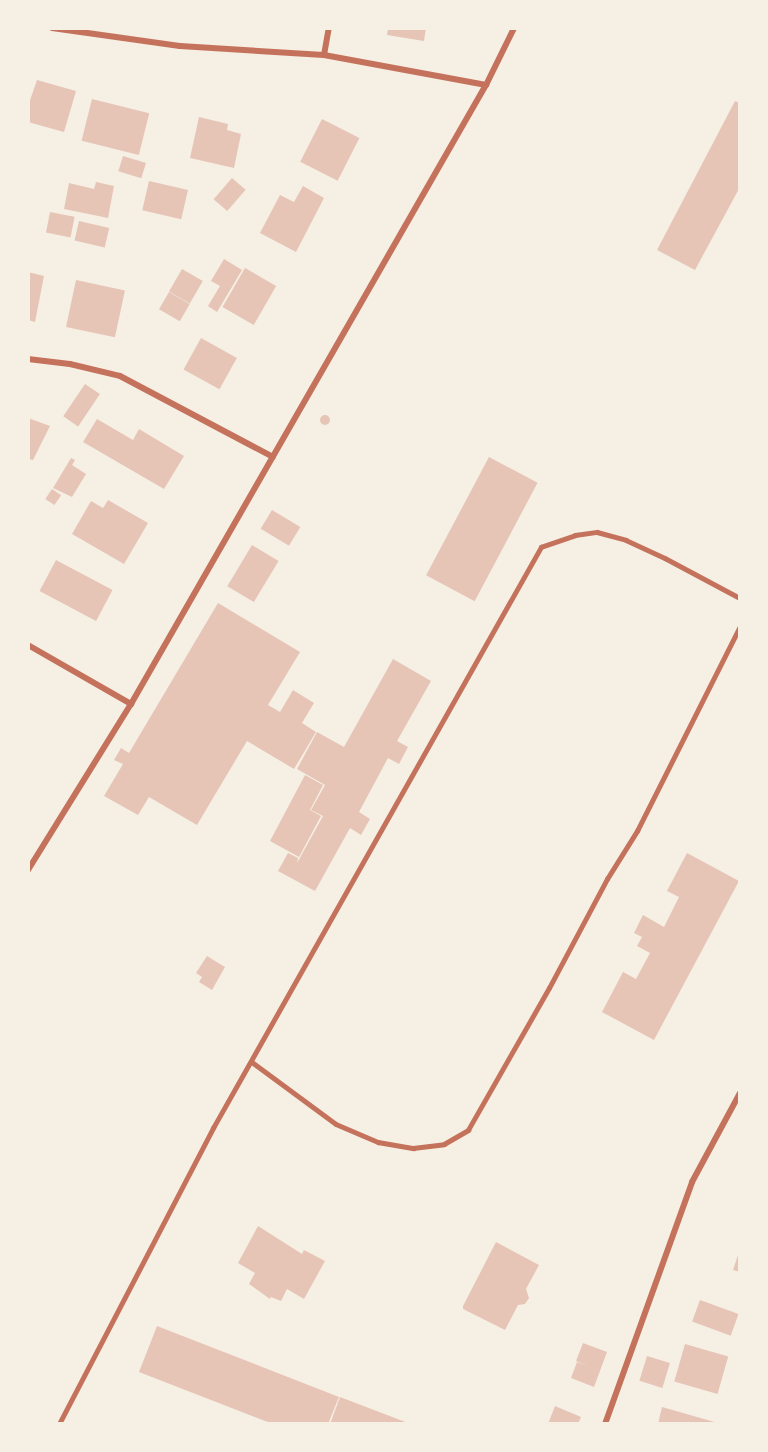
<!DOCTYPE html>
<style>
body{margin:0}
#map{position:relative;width:768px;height:1452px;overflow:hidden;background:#f6efe4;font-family:Commissioner,sans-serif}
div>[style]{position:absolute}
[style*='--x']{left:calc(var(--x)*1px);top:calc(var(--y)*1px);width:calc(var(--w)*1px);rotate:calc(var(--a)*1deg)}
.building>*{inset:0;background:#e6c5b7;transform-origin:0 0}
.round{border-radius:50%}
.service>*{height:4.5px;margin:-2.25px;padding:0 2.25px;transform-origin:2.25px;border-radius:2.25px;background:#c5725c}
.minor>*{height:6px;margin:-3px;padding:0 3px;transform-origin:3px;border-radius:3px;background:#c5725c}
span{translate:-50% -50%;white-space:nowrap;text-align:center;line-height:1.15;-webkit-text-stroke:6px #f6efe4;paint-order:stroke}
.frame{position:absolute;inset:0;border:30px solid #f6efe4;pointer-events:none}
</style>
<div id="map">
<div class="building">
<div style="clip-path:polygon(388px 28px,426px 28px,424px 41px,387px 35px)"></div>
<div style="clip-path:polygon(37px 80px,76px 91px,64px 132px,28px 122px,28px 106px)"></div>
<div style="left:92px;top:99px;width:59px;height:43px;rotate:14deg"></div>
<div style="clip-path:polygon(735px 101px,740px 103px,740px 187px,695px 270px,657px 250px)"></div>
<div style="clip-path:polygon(199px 117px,228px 124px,227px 130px,241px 134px,234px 168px,190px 158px)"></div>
<div style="left:322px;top:119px;width:42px;height:48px;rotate:27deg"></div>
<div style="left:123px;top:156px;width:24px;height:16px;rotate:17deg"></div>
<div style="left:232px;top:178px;width:18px;height:28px;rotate:41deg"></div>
<div style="left:149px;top:181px;width:40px;height:30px;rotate:13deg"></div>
<div style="clip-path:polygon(96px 182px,114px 186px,108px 218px,64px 209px,69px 183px,94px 189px)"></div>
<div style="clip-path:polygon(303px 186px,324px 198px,296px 252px,260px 233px,280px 195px,294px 202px)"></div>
<div style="left:50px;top:212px;width:25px;height:21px;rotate:11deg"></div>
<div style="left:79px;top:221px;width:31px;height:20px;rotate:13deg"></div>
<div style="clip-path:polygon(224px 259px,242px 270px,217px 312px,208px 306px,220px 286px,211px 281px)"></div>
<div style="left:245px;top:268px;width:36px;height:45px;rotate:30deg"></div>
<div style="left:182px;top:269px;width:24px;height:26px;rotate:30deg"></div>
<div style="clip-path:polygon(28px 272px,44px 276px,35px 322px,28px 320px)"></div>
<div style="left:76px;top:280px;width:50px;height:48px;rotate:12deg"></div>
<div style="left:169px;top:292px;width:24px;height:20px;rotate:30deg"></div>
<div style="left:201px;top:338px;width:41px;height:36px;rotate:29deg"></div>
<div style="left:85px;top:384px;width:18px;height:39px;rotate:34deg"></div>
<div class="round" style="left:320px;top:415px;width:10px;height:10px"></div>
<div style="clip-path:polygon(28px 418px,50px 426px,33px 460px,28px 459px)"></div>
<div style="clip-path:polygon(97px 419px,133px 440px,139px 429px,184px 456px,164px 489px,83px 442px)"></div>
<div style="left:489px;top:457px;width:55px;height:134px;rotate:28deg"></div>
<div style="clip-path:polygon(71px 458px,75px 460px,72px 465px,86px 474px,72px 497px,53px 488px)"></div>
<div style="left:52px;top:489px;width:11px;height:12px;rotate:34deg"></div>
<div style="clip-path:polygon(108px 500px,148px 523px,124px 564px,72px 534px,91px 501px,103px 508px)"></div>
<div style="left:272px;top:510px;width:33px;height:22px;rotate:31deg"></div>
<div style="left:252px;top:545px;width:31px;height:48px;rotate:31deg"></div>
<div style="left:56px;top:560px;width:64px;height:35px;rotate:28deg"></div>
<div style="clip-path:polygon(218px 603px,300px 652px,268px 705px,280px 712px,293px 690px,314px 703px,302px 723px,316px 732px,294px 769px,247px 741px,197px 825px,149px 797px,138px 815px,104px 796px,123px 764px,114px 760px,121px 748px,129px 753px)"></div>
<div style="clip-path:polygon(393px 659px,431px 681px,397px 741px,408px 747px,399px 764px,388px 758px,359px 812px,370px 819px,361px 835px,350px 828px,315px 891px,278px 871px,288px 853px,298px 858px,297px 863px,323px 816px,311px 810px,325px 785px,297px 769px,317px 732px,344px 747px)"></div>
<div style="clip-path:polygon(305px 775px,323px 785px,310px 810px,321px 816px,299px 857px,270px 841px)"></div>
<div style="clip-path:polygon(687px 853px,739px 881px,654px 1040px,602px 1012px,623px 972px,636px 979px,650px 953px,637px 946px,642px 937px,634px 933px,643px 915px,664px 927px,679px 897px,667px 891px)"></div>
<div style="clip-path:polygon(207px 956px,225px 967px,212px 990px,199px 982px,202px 977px,196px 973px)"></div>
<div style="clip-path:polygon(258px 1226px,302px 1254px,304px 1250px,325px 1261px,304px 1299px,287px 1289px,281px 1301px,271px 1297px,270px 1299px,249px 1284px,255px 1273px,238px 1263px)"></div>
<div style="clip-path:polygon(496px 1242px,539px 1265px,526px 1289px,529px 1298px,525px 1304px,518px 1305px,505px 1330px,463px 1309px,463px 1306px)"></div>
<div style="clip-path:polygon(739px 1252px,740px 1252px,740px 1272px,733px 1270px)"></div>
<div style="left:700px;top:1300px;width:41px;height:23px;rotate:20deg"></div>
<div style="clip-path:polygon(157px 1326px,339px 1397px,328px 1424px,273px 1424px,139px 1372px)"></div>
<div style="clip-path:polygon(583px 1343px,607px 1352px,594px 1387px,571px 1378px,577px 1362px,588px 1366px,576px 1361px)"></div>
<div style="left:685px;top:1344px;width:45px;height:39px;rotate:16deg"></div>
<div style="left:647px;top:1356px;width:24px;height:26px;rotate:17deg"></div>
<div style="clip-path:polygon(340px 1397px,408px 1423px,408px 1424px,330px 1424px)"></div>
<div style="clip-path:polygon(555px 1406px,581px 1417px,578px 1424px,548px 1424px)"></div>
<div style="clip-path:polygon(662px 1407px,718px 1423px,718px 1424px,658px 1424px)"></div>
</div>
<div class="service">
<div style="--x:252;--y:1062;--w:104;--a:36.4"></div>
<div style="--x:336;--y:1124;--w:46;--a:23.2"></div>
<div style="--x:378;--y:1142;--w:36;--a:10"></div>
<div style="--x:413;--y:1148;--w:31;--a:-7"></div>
<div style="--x:444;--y:1144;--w:28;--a:-30"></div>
<div style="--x:468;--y:1130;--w:163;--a:-60.3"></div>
<div style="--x:549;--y:988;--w:123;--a:-62"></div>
<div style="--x:607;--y:879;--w:57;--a:-58"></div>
<div style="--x:637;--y:831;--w:229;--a:-63.3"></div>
<div style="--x:59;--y:1424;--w:334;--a:-62.5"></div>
<div style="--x:213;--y:1128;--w:667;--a:-60.55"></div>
<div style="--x:541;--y:547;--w:36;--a:-19"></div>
<div style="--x:575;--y:535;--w:22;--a:-8"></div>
<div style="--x:597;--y:532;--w:30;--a:15"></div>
<div style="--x:626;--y:540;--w:43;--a:24.8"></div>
<div style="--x:665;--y:558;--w:85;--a:28.1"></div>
</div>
<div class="minor">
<div style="--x:52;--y:28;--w:129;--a:8"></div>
<div style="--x:180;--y:46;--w:144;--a:3.6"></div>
<div style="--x:324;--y:55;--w:165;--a:10.5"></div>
<div style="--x:324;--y:55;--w:27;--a:-80"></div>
<div style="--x:28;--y:359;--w:42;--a:6.8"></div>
<div style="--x:70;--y:364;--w:51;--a:13.5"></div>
<div style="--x:120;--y:376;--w:173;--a:27.9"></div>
<div style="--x:28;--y:645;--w:119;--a:29.8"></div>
<div style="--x:28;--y:870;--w:195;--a:-58.2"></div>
<div style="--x:131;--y:704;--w:714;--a:-60.17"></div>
<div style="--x:486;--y:85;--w:64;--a:-63.8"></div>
<div style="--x:605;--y:1424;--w:257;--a:-70.2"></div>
<div style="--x:692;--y:1182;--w:101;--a:-61.7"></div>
</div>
<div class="frame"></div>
</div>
